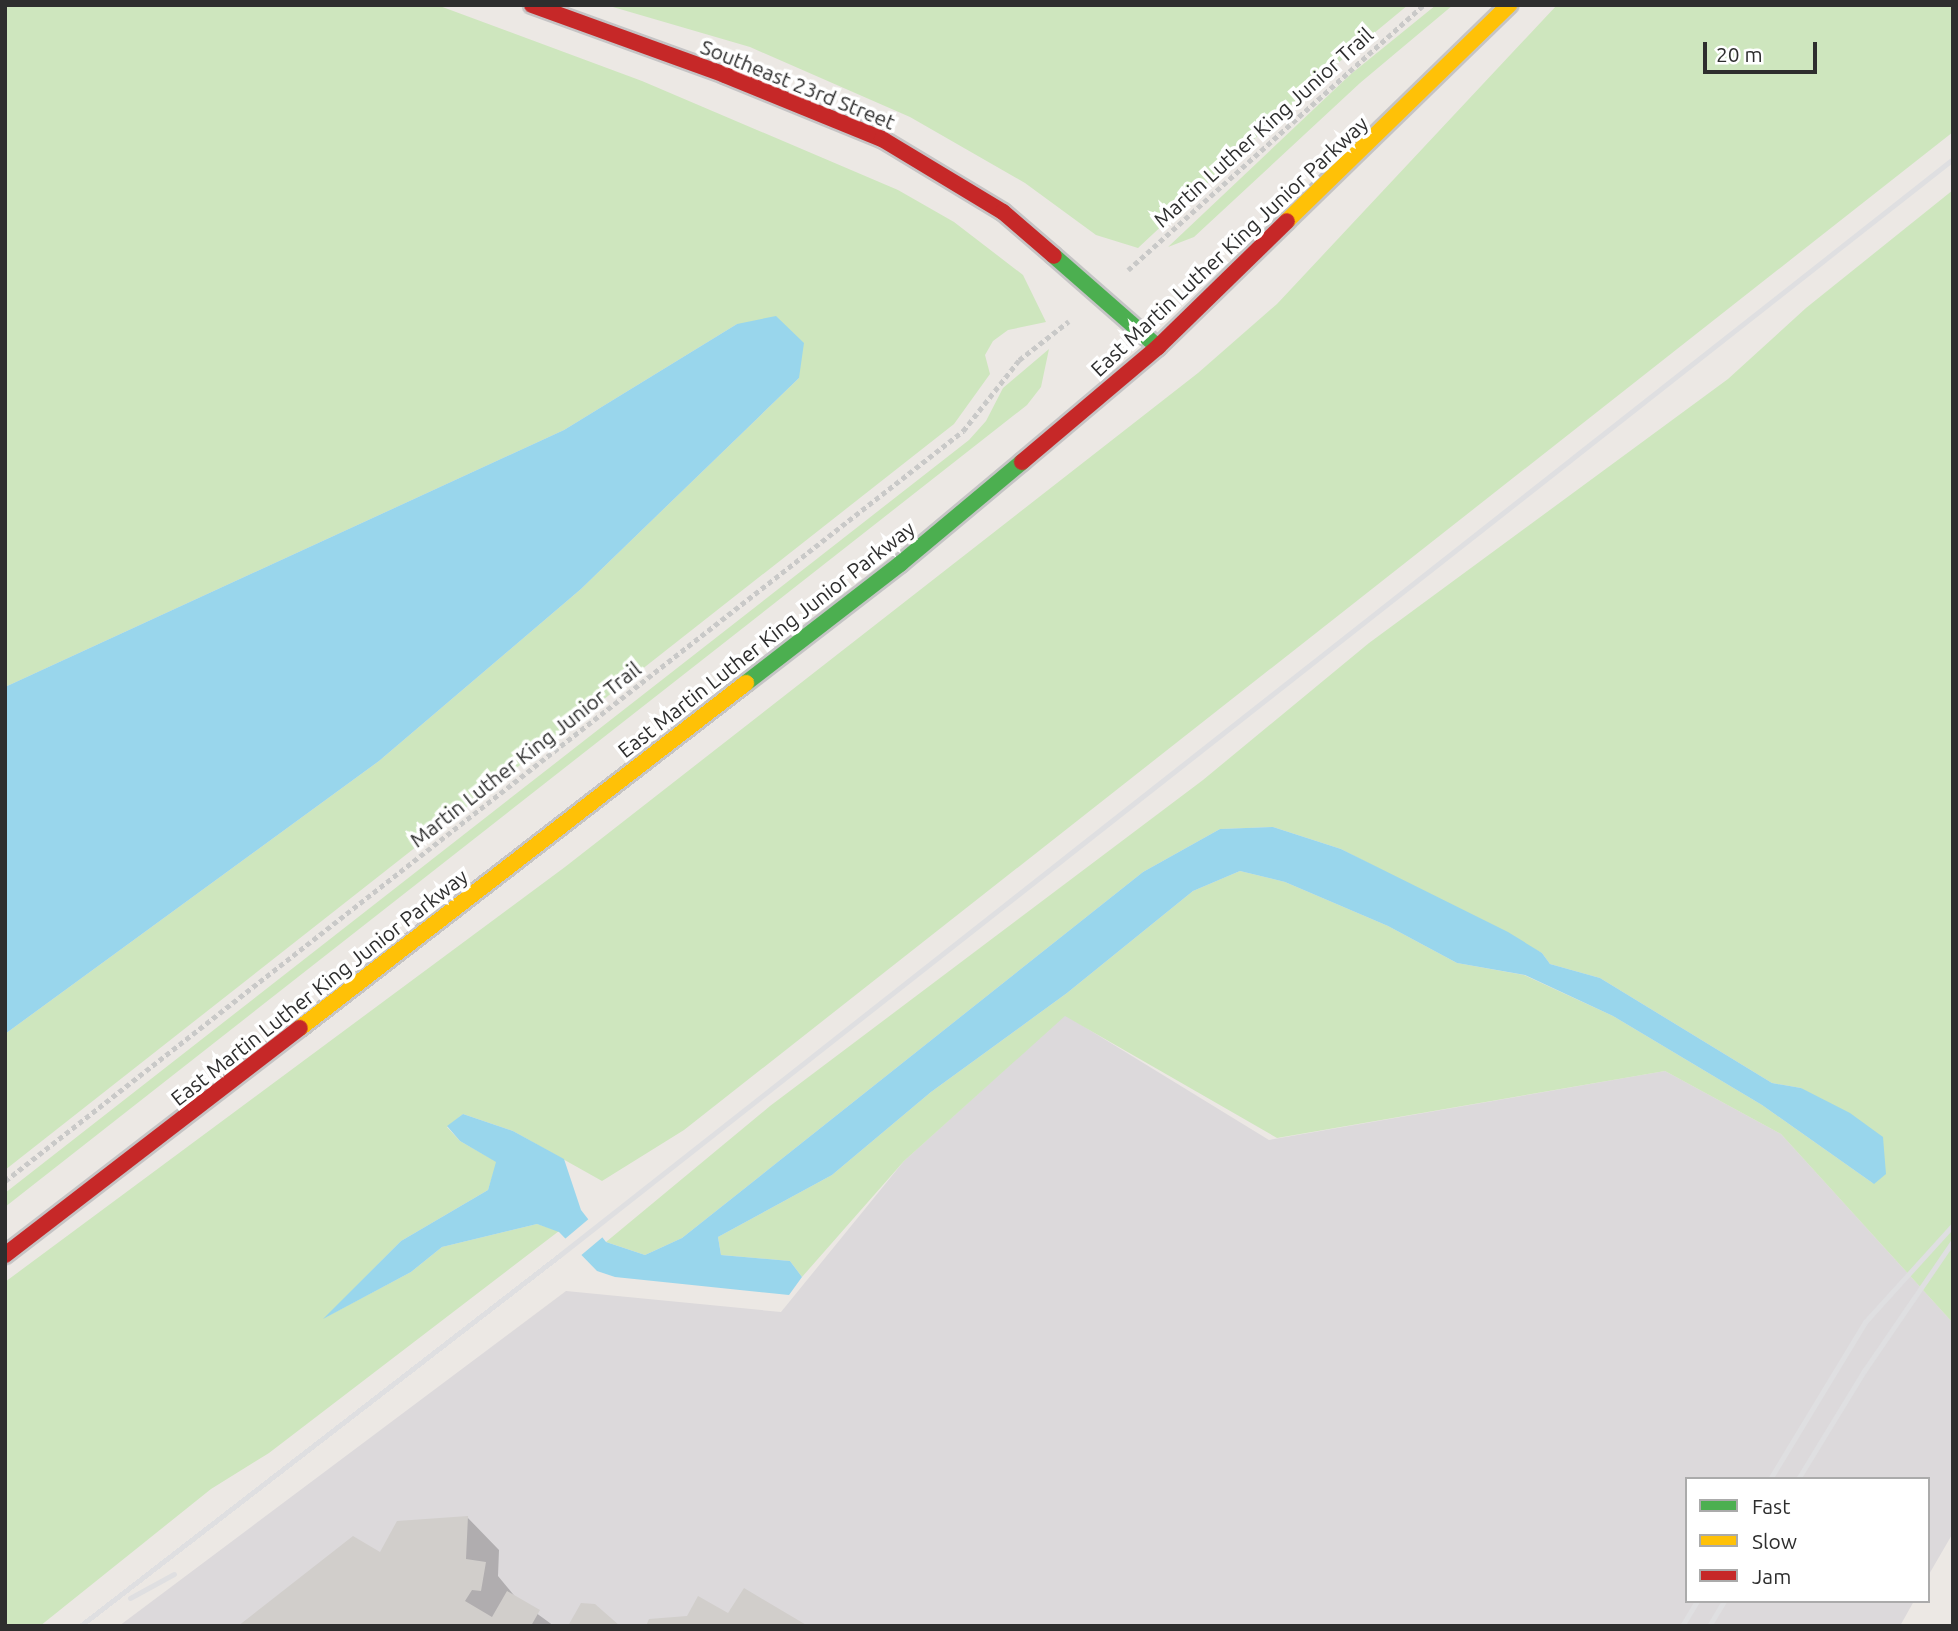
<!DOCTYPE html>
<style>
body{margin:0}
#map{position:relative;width:1958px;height:1631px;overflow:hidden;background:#ece8e4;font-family:Ubuntu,sans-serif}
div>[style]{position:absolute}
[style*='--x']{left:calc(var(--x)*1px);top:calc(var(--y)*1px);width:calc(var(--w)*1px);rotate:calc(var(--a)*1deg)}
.industrial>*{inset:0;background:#dcd9db}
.green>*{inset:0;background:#cee6be}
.water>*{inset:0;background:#99d6ec}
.pier>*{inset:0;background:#ece8e4;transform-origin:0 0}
.shadow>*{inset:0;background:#0003}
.building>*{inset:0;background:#d1cecb}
.path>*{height:4.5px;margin-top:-2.25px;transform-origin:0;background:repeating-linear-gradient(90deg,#c9c9c8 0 5px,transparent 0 8.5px)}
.roads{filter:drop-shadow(2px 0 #c5c4c5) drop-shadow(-2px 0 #c5c4c5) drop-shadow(0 2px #c5c4c5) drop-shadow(0 -2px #c5c4c5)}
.fast>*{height:16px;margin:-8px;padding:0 8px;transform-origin:8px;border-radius:8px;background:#4caf50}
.slow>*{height:16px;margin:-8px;padding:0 8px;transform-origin:8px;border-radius:8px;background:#ffc107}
.jam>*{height:16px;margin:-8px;padding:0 8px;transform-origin:8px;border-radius:8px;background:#c62828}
.rail>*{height:5px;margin:-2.5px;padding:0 2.5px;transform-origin:2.5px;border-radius:2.5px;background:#dfdfe1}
span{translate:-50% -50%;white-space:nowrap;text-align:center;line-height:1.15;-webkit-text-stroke:7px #fff;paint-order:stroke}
.street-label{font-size:21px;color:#2e2e2e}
.frame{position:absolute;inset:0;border:7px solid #2e2e2e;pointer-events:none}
.legend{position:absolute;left:1685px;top:1477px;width:245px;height:126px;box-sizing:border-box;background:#fff;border:2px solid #ababab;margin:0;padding:9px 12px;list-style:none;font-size:21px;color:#2e2e2e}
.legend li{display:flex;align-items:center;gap:14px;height:35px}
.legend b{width:35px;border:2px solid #ababab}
.scale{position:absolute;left:1703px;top:42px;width:114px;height:32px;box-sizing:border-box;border:4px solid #2e2e2e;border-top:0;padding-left:9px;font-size:21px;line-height:24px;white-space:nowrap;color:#2e2e2e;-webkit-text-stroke:5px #fff;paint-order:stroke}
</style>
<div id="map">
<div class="industrial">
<div style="clip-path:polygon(1065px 1015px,1269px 1140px,1665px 1071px,1781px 1134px,1953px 1323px,1953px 1533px,1928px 1576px,1928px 1479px,1687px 1479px,1687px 1601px,1914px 1601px,1900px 1626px,119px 1626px,566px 1291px,781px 1312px,904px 1161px)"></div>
</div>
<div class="green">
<div style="clip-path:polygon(5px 5px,437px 5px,642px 81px,898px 190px,954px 222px,1023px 275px,1046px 322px,1008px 330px,993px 341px,985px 355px,990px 374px,954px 424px,5px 1170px,5px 1034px,379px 761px,581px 589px,799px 378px,737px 324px,564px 430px,5px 687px)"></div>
<div style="clip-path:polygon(606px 5px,1408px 5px,1321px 77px,1138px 248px,1096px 235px,1025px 183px,910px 117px,750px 47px)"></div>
<div style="clip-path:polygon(1436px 5px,1453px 5px,1360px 83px,1194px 237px,1168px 247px,1351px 74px)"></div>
<div style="clip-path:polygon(1557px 5px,1953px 5px,1953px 132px,684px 1130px,602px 1181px,513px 1131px,463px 1114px,447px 1127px,460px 1141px,497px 1162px,488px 1190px,401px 1241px,326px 1317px,411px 1272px,442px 1247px,537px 1224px,559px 1231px,269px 1453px,211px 1489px,40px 1626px,5px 1626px,5px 1282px,565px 867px,1198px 373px,1277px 304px)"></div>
<div style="clip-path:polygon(1953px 190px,1953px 1323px,1781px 1134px,1665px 1071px,1277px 1138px,1065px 1016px,904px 1161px,802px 1277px,790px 1261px,721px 1255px,718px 1237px,832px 1175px,931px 1092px,1067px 993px,1193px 891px,1240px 871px,1285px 882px,1388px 926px,1457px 963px,1524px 975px,1613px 1016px,1762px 1105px,1874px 1184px,1801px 1088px,1772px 1083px,1600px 978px,1550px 964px,1542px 953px,1341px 849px,1273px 827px,1220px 829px,1143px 872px,682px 1238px,645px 1255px,606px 1242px,770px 1106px,1203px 780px,1369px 643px,1728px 379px,1806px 308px)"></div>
<div style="clip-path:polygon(1049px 349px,1041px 387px,1027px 405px,5px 1207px,5px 1193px,969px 440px,986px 421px,1003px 388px)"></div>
</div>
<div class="water">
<div style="clip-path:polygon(776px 316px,804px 343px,799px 378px,581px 589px,379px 761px,5px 1034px,5px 687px,564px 430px,737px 324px)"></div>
<div style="clip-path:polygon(1273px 827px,1341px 849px,1508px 932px,1542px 953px,1550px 964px,1600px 978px,1772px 1083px,1801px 1088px,1850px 1113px,1883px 1137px,1886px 1174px,1874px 1184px,1762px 1105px,1613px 1016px,1525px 975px,1457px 963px,1388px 926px,1285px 882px,1240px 871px,1193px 891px,1067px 993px,931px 1092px,832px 1175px,718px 1237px,721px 1255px,790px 1261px,802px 1277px,789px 1295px,615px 1277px,597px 1271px,559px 1232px,537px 1224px,442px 1247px,411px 1272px,323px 1319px,401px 1241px,488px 1190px,496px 1162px,460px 1141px,447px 1126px,463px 1114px,513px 1131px,564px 1159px,581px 1210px,606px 1242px,645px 1255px,682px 1238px,1143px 872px,1220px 829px)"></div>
</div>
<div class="pier">
<div style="left:591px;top:1217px;width:23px;height:36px;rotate:50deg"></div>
</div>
<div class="shadow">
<div style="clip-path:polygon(467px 1517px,499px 1550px,498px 1576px,517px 1599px,554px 1626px,241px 1626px,381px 1554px)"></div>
</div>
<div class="building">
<div style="clip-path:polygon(468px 1516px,466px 1559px,486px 1562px,481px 1591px,472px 1590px,465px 1601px,492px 1617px,507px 1591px,540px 1610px,531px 1626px,238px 1626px,353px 1536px,380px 1552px,397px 1521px)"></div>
<div style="clip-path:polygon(744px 1588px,808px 1626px,646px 1626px,649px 1619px,687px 1616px,698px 1596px,728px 1613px)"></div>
<div style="clip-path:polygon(581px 1603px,595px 1604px,620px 1626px,568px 1626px)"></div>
</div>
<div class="path">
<div style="--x:1128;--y:270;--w:397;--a:-41.9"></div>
<div style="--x:5;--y:1181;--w:1217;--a:-38.06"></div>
<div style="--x:963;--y:431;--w:90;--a:-51.7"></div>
<div style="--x:1019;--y:360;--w:63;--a:-38"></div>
</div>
<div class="roads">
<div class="fast">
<div style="--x:1054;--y:256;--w:138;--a:41.2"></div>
<div style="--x:746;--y:683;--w:195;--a:-37.7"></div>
<div style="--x:900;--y:564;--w:159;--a:-39.9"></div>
</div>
<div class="slow">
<div style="--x:1287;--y:221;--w:310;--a:-44.2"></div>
<div style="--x:300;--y:1028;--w:564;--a:-37.72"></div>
</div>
<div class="jam">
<div style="--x:532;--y:5;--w:205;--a:19.9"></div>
<div style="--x:725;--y:75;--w:170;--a:22.2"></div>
<div style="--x:882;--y:139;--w:141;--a:31.1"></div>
<div style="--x:1003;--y:212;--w:67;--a:40.8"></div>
<div style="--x:1022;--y:462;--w:178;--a:-40.2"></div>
<div style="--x:1158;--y:347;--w:180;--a:-44.3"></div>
<div style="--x:5;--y:1255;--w:372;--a:-37.6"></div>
</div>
</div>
<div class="rail">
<div style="--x:1770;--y:1479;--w:184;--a:-58.8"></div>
<div style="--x:1865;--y:1322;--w:131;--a:-47.8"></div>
<div style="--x:1798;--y:1479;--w:127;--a:-58.6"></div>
<div style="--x:1864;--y:1371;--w:158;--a:-55.6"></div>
<div style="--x:130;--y:1598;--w:50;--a:-28.6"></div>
<div style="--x:80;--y:1626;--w:607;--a:-37.7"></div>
<div style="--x:560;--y:1255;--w:1772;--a:-38.2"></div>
<div style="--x:1682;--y:1626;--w:29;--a:-59"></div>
<div style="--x:1709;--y:1626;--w:29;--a:-59"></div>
</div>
<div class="street-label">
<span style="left:798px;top:84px;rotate:22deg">Southeast 23rd Street</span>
<span style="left:1263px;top:127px;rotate:-42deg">Martin Luther King Junior Trail</span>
<span style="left:1229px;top:246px;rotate:-43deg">East Martin Luther King Junior Parkway</span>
<span style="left:766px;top:639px;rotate:-38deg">East Martin Luther King Junior Parkway</span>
<span style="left:525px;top:754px;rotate:-38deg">Martin Luther King Junior Trail</span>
<span style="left:319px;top:987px;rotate:-38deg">East Martin Luther King Junior Parkway</span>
</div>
<div class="frame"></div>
<ul class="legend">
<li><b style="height:9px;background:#4caf50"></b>Fast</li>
<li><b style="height:9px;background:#ffc107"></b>Slow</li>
<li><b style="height:9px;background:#c62828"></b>Jam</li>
</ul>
<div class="scale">20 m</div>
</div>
